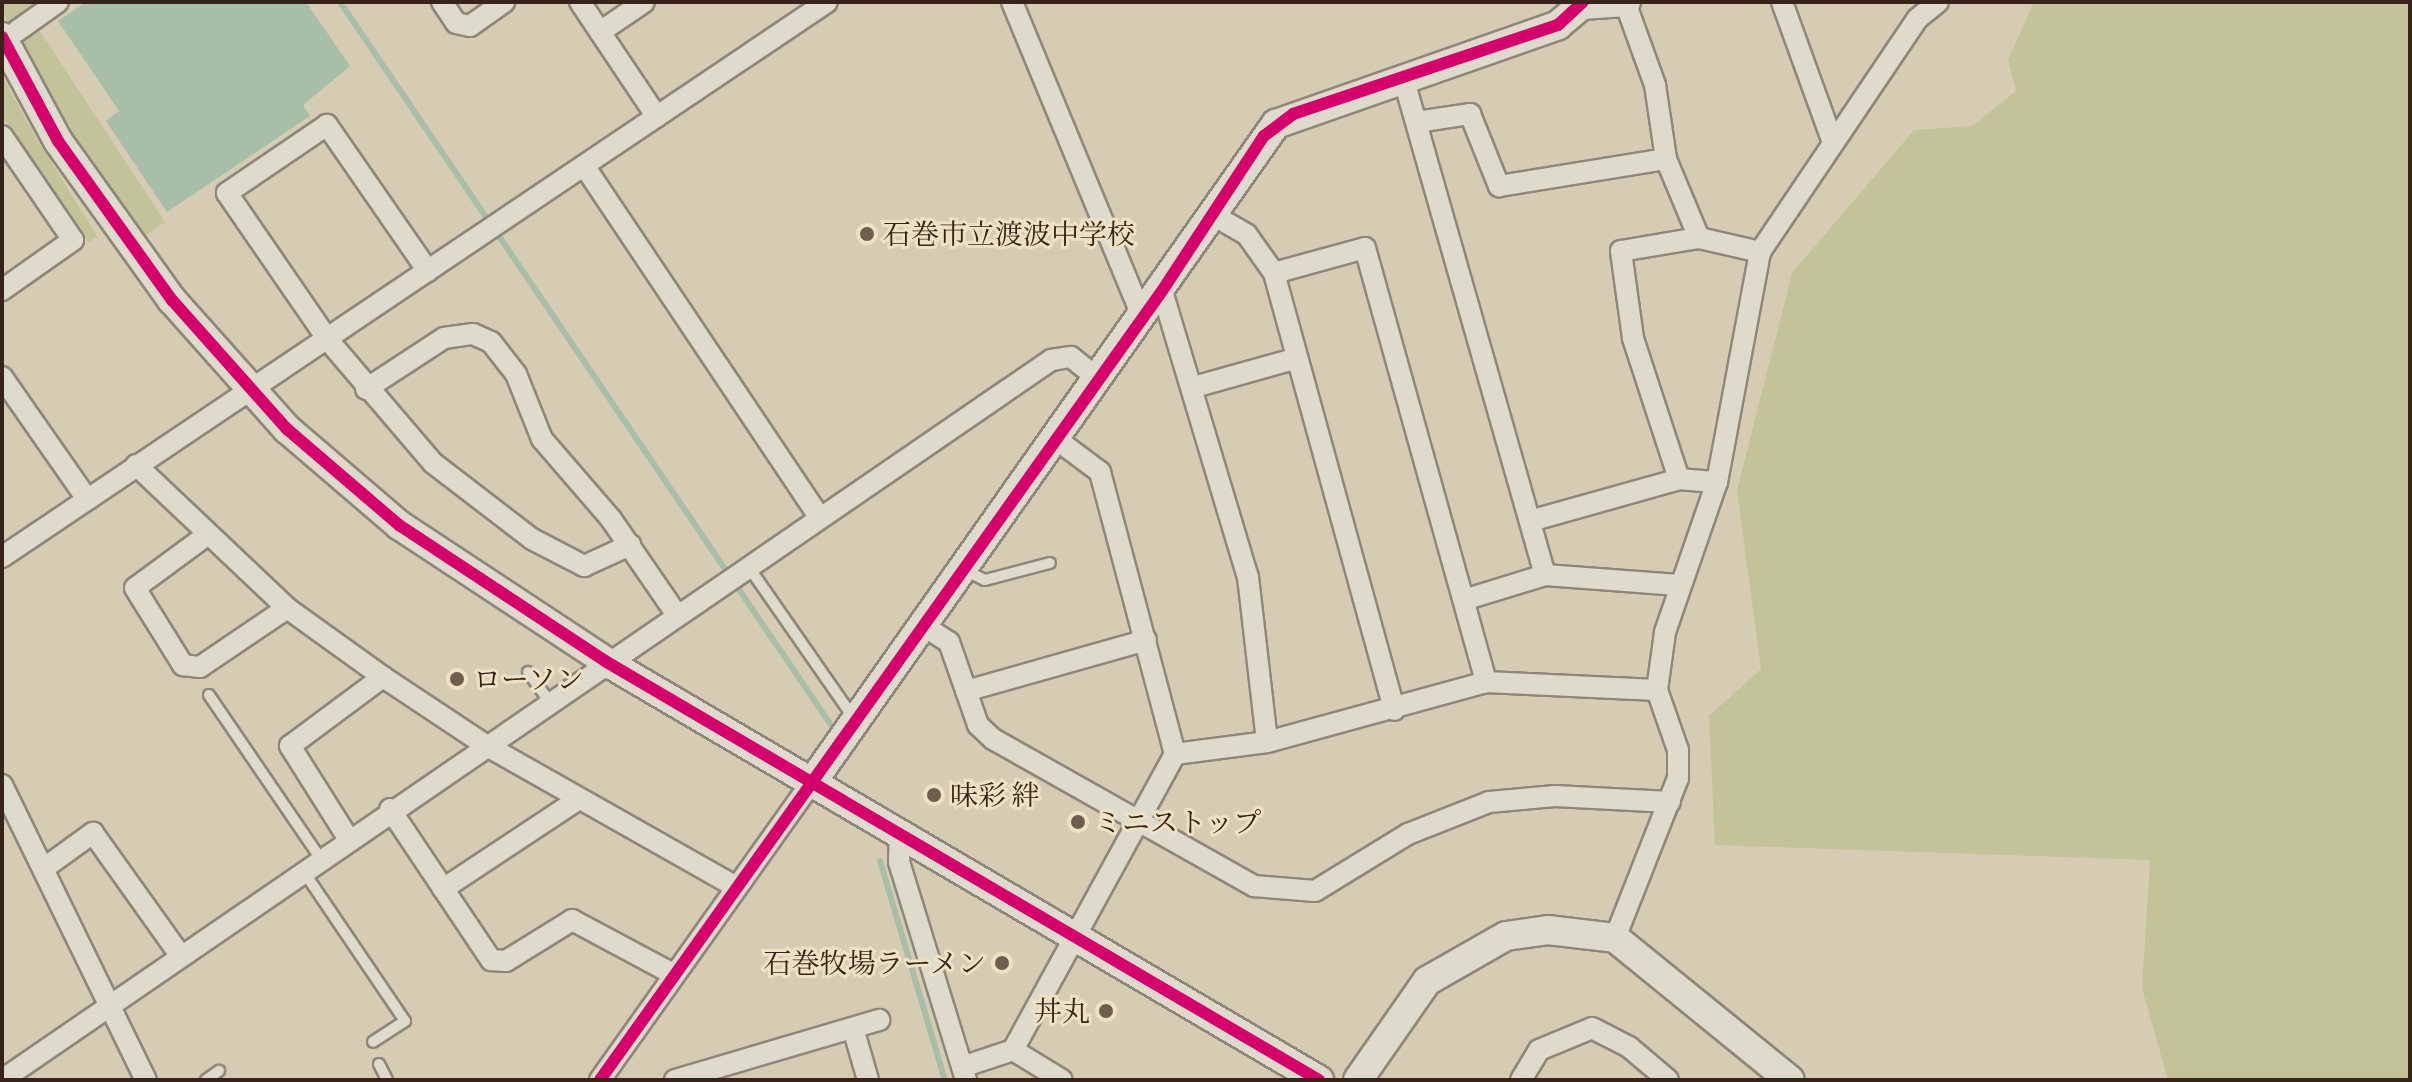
<!DOCTYPE html>
<meta charset="utf-8">
<style>
body{margin:0}
#map{position:relative;width:2412px;height:1082px;overflow:hidden;background:#d5ccb3;font-family:"EB Garamond","Noto Serif JP",serif}
div>[style]{position:absolute}
[style*='--x']{left:calc(var(--x)*1px);top:calc(var(--y)*1px);width:calc(var(--w)*1px);rotate:calc(var(--a)*1deg)}
.green>*{inset:0;background:#c3c39a}
.water>*{inset:0;background:#a8bea8}
.stream>*{height:6px;margin:-3px;padding:0 3px;transform-origin:3px;border-radius:3px;background:#a8bea8}
.roads{filter:drop-shadow(2px 0 #8f8779) drop-shadow(-2px 0 #8f8779) drop-shadow(0 2px #8f8779) drop-shadow(0 -2px #8f8779)}
.lane>*{height:10px;margin:-5px;padding:0 5px;transform-origin:5px;border-radius:5px;background:#dedacc}
.street>*{height:20px;margin:-10px;padding:0 10px;transform-origin:10px;border-radius:10px;background:#dedacc}
.secondary>*{height:28px;margin:-14px;padding:0 14px;transform-origin:14px;border-radius:14px;background:#dedacc}
.cycleway>*{height:12px;margin:-6px;padding:0 6px;transform-origin:6px;border-radius:6px;background:#d6006c}
.dots>*{width:22px;height:22px;translate:-50% -50%;box-sizing:border-box;border:4px solid #ede2c4;border-radius:50%}
span{translate:-50% -50%;white-space:nowrap;text-align:center;line-height:1.15;-webkit-text-stroke:6px #ede2c4;paint-order:stroke}
.poi-label{font-size:28px;color:#38231a}
.left{translate:0 -50%;text-align:left}
.right{translate:-100% -50%;text-align:right}
.frame{position:absolute;inset:0;border:4px solid #38231a;pointer-events:none}
</style>
<div id="map">
<div class="green">
<div style="clip-path:polygon(2px 2px,46px 2px,8px 28px)"></div>
<div style="clip-path:polygon(2034px 2px,2410px 2px,2410px 1080px,2168px 1080px,2142px 988px,2150px 860px,1715px 845px,1709px 716px,1761px 669px,1737px 491px,1792px 273px,1914px 130px,1972px 126px,2016px 91px,2008px 60px)"></div>
<div style="clip-path:polygon(38px 28px,165px 222px,139px 240px,75px 150px,17px 42px)"></div>
<div style="clip-path:polygon(2px 76px,36px 138px,98px 237px,88px 242px,2px 117px)"></div>
</div>
<div class="water">
<div style="clip-path:polygon(86px 2px,306px 2px,350px 66px,303px 105px,310px 116px,167px 212px,106px 121px,119px 111px,58px 21px)"></div>
</div>
<div class="stream">
<div style="--x:340;--y:2;--w:878;--a:55.82"></div>
<div style="--x:880;--y:861;--w:228;--a:73.5"></div>
</div>
<div class="roads">
<div class="lane">
<div style="--x:748;--y:566;--w:184;--a:55.2"></div>
<div style="--x:965;--y:570;--w:22;--a:27"></div>
<div style="--x:985;--y:580;--w:67;--a:-14.7"></div>
<div style="--x:528;--y:672;--w:34;--a:54"></div>
<div style="--x:209;--y:695;--w:197;--a:55.7"></div>
<div style="--x:304;--y:872;--w:180;--a:55.9"></div>
<div style="--x:405;--y:1021;--w:38;--a:147"></div>
<div style="--x:379;--y:1064;--w:18;--a:63"></div>
<div style="--x:206;--y:1080;--w:16;--a:-35"></div>
</div>
<div class="street">
<div style="--x:442;--y:2;--w:25;--a:56"></div>
<div style="--x:456;--y:23;--w:14;--a:12"></div>
<div style="--x:470;--y:26;--w:42;--a:-35.2"></div>
<div style="--x:580;--y:2;--w:138;--a:56.2"></div>
<div style="--x:1012;--y:2;--w:342;--a:67.5"></div>
<div style="--x:1625;--y:2;--w:88;--a:70.1"></div>
<div style="--x:1655;--y:85;--w:75;--a:81.5"></div>
<div style="--x:1666;--y:159;--w:86;--a:67.3"></div>
<div style="--x:1782;--y:2;--w:150;--a:70.1"></div>
<div style="--x:17;--y:31;--w:50;--a:-35.3"></div>
<div style="--x:600;--y:32;--w:53;--a:-34.3"></div>
<div style="--x:1403;--y:77;--w:518;--a:74.08"></div>
<div style="--x:1417;--y:122;--w:54;--a:-8.6"></div>
<div style="--x:1470;--y:114;--w:78;--a:68.1"></div>
<div style="--x:1499;--y:186;--w:169;--a:-9.2"></div>
<div style="--x:2;--y:136;--w:126;--a:55.7"></div>
<div style="--x:73;--y:240;--w:87;--a:144.8"></div>
<div style="--x:585;--y:167;--w:420;--a:56.2"></div>
<div style="--x:1213;--y:215;--w:39;--a:30"></div>
<div style="--x:1247;--y:235;--w:47;--a:54.6"></div>
<div style="--x:1274;--y:273;--w:453;--a:74.6"></div>
<div style="--x:428;--y:271;--w:178;--a:-124.7"></div>
<div style="--x:327;--y:125;--w:121;--a:145.8"></div>
<div style="--x:227;--y:193;--w:178;--a:55.5"></div>
<div style="--x:328;--y:340;--w:162;--a:49.5"></div>
<div style="--x:433;--y:463;--w:125;--a:37.5"></div>
<div style="--x:532;--y:539;--w:59;--a:27.4"></div>
<div style="--x:584;--y:566;--w:51;--a:-24.5"></div>
<div style="--x:1274;--y:273;--w:94;--a:-15.4"></div>
<div style="--x:1365;--y:248;--w:451;--a:74.4"></div>
<div style="--x:1162;--y:291;--w:299;--a:73.3"></div>
<div style="--x:1248;--y:577;--w:166;--a:83.4"></div>
<div style="--x:2;--y:377;--w:149;--a:55.1"></div>
<div style="--x:1194;--y:387;--w:107;--a:-15.7"></div>
<div style="--x:366;--y:389;--w:93;--a:-33.2"></div>
<div style="--x:444;--y:338;--w:29;--a:-8"></div>
<div style="--x:473;--y:334;--w:20;--a:24"></div>
<div style="--x:491;--y:342;--w:41;--a:52"></div>
<div style="--x:516;--y:374;--w:70;--a:68.2"></div>
<div style="--x:542;--y:439;--w:106;--a:49.2"></div>
<div style="--x:611;--y:519;--w:113;--a:55.5"></div>
<div style="--x:136;--y:465;--w:208;--a:43.4"></div>
<div style="--x:287;--y:608;--w:118;--a:35.7"></div>
<div style="--x:383;--y:677;--w:125;--a:33.6"></div>
<div style="--x:487;--y:746;--w:284;--a:29.5"></div>
<div style="--x:1679;--y:479;--w:148;--a:-108.1"></div>
<div style="--x:1633;--y:338;--w:88;--a:-97.9"></div>
<div style="--x:1621;--y:251;--w:79;--a:-9.5"></div>
<div style="--x:1699;--y:238;--w:63;--a:12.9"></div>
<div style="--x:1530;--y:521;--w:155;--a:-15.7"></div>
<div style="--x:1679;--y:479;--w:38;--a:5"></div>
<div style="--x:207;--y:535;--w:89;--a:143.6"></div>
<div style="--x:135;--y:588;--w:91;--a:58.1"></div>
<div style="--x:183;--y:665;--w:17;--a:7"></div>
<div style="--x:200;--y:667;--w:105;--a:-34.1"></div>
<div style="--x:2;--y:557;--w:994;--a:-33.93"></div>
<div style="--x:1467;--y:599;--w:82;--a:-17.1"></div>
<div style="--x:1545;--y:575;--w:134;--a:4.3"></div>
<div style="--x:924;--y:626;--w:30;--a:33"></div>
<div style="--x:949;--y:642;--w:88;--a:70.7"></div>
<div style="--x:978;--y:725;--w:21;--a:43"></div>
<div style="--x:993;--y:739;--w:300;--a:29.4"></div>
<div style="--x:1254;--y:886;--w:61;--a:4.7"></div>
<div style="--x:1315;--y:891;--w:109;--a:-31.5"></div>
<div style="--x:1408;--y:834;--w:87;--a:-21.6"></div>
<div style="--x:1489;--y:802;--w:66;--a:-5.2"></div>
<div style="--x:1555;--y:796;--w:115;--a:3"></div>
<div style="--x:966;--y:691;--w:187;--a:-15.8"></div>
<div style="--x:1175;--y:754;--w:93;--a:-7.4"></div>
<div style="--x:1267;--y:742;--w:227;--a:-15.3"></div>
<div style="--x:1486;--y:682;--w:171;--a:2.7"></div>
<div style="--x:2;--y:785;--w:328;--a:64"></div>
<div style="--x:390;--y:809;--w:182;--a:56.2"></div>
<div style="--x:491;--y:960;--w:15;--a:4"></div>
<div style="--x:506;--y:961;--w:78;--a:-31.8"></div>
<div style="--x:572;--y:920;--w:115;--a:28.1"></div>
<div style="--x:900;--y:834;--w:28;--a:92"></div>
<div style="--x:899;--y:862;--w:228;--a:72.9"></div>
<div style="--x:348;--y:838;--w:109;--a:-122.2"></div>
<div style="--x:290;--y:746;--w:116;--a:-36.6"></div>
<div style="--x:43;--y:869;--w:62;--a:-35.8"></div>
<div style="--x:93;--y:833;--w:150;--a:54.5"></div>
<div style="--x:443;--y:889;--w:163;--a:-33.5"></div>
<div style="--x:1615;--y:938;--w:172;--a:-68.5"></div>
<div style="--x:1678;--y:778;--w:28;--a:-90"></div>
<div style="--x:1678;--y:750;--w:64;--a:-109.3"></div>
<div style="--x:1657;--y:690;--w:59;--a:-82.1"></div>
<div style="--x:1665;--y:632;--w:159;--a:-70.9"></div>
<div style="--x:1717;--y:482;--w:234;--a:-79.4"></div>
<div style="--x:1760;--y:252;--w:281;--a:-56"></div>
<div style="--x:1917;--y:19;--w:27;--a:-39"></div>
<div style="--x:853;--y:1028;--w:54;--a:73.9"></div>
<div style="--x:1013;--y:1050;--w:57;--a:31.5"></div>
<div style="--x:962;--y:1067;--w:54;--a:-18.4"></div>
<div style="--x:1013;--y:1050;--w:337;--a:-61.3"></div>
<div style="--x:1175;--y:754;--w:292;--a:-104.9"></div>
<div style="--x:1100;--y:472;--w:55;--a:-143.1"></div>
<div style="--x:2;--y:1080;--w:1272;--a:-34.46"></div>
<div style="--x:1051;--y:360;--w:20;--a:-9"></div>
<div style="--x:1071;--y:357;--w:33;--a:39"></div>
<div style="--x:600;--y:1080;--w:362;--a:-54.6"></div>
<div style="--x:675;--y:1080;--w:213;--a:-16.4"></div>
<div style="--x:1521;--y:1080;--w:35;--a:-59"></div>
<div style="--x:1539;--y:1050;--w:57;--a:-22.5"></div>
<div style="--x:1592;--y:1028;--w:42;--a:27.2"></div>
<div style="--x:1629;--y:1047;--w:51;--a:40.2"></div>
</div>
<div class="secondary">
<div style="--x:2;--y:37;--w:118;--a:61.7"></div>
<div style="--x:58;--y:141;--w:196;--a:54.4"></div>
<div style="--x:172;--y:300;--w:173;--a:48.3"></div>
<div style="--x:287;--y:429;--w:148;--a:40.6"></div>
<div style="--x:399;--y:525;--w:247;--a:33.4"></div>
<div style="--x:605;--y:661;--w:828;--a:30.41"></div>
<div style="--x:810;--y:785;--w:809;--a:-54.82"></div>
<div style="--x:1276;--y:124;--w:299;--a:-19.3"></div>
<div style="--x:1558;--y:25;--w:31;--a:-40"></div>
<div style="--x:1582;--y:5;--w:44;--a:-3.9"></div>
<div style="--x:1358;--y:1080;--w:121;--a:-55.1"></div>
<div style="--x:1427;--y:981;--w:91;--a:-29.7"></div>
<div style="--x:1506;--y:936;--w:42;--a:-8.1"></div>
<div style="--x:1548;--y:930;--w:67;--a:6.8"></div>
<div style="--x:1615;--y:938;--w:225;--a:39.1"></div>
</div>
</div>
<div class="cycleway">
<div style="--x:2;--y:37;--w:118;--a:61.7"></div>
<div style="--x:58;--y:141;--w:196;--a:54.4"></div>
<div style="--x:172;--y:300;--w:173;--a:48.3"></div>
<div style="--x:287;--y:429;--w:148;--a:40.6"></div>
<div style="--x:399;--y:525;--w:247;--a:33.4"></div>
<div style="--x:605;--y:661;--w:828;--a:30.41"></div>
<div style="--x:600;--y:1080;--w:969;--a:-54.54"></div>
<div style="--x:1162;--y:291;--w:186;--a:-56.7"></div>
<div style="--x:1264;--y:136;--w:36;--a:-37"></div>
<div style="--x:1293;--y:114;--w:280;--a:-18.6"></div>
<div style="--x:1558;--y:25;--w:34;--a:-43"></div>
</div>
<div class="dots">
<div style="left:867px;top:234px;background:#6f5e50"></div>
<div style="left:457px;top:679px;background:#6f5e50"></div>
<div style="left:934px;top:795px;background:#6f5e50"></div>
<div style="left:1078px;top:822px;background:#6f5e50"></div>
<div style="left:1002px;top:963px;background:#6f5e50"></div>
<div style="left:1106px;top:1011px;background:#6f5e50"></div>
</div>
<div class="poi-label">
<span class="left" style="left:883px;top:234px">石巻市立渡波中学校</span>
<span class="left" style="left:473px;top:679px">ローソン</span>
<span class="left" style="left:950px;top:795px">味彩 絆</span>
<span class="left" style="left:1094px;top:822px">ミニストップ</span>
<span class="right" style="left:986px;top:963px">石巻牧場ラーメン</span>
<span class="right" style="left:1090px;top:1011px">丼丸</span>
</div>
<div class="frame"></div>
</div>
